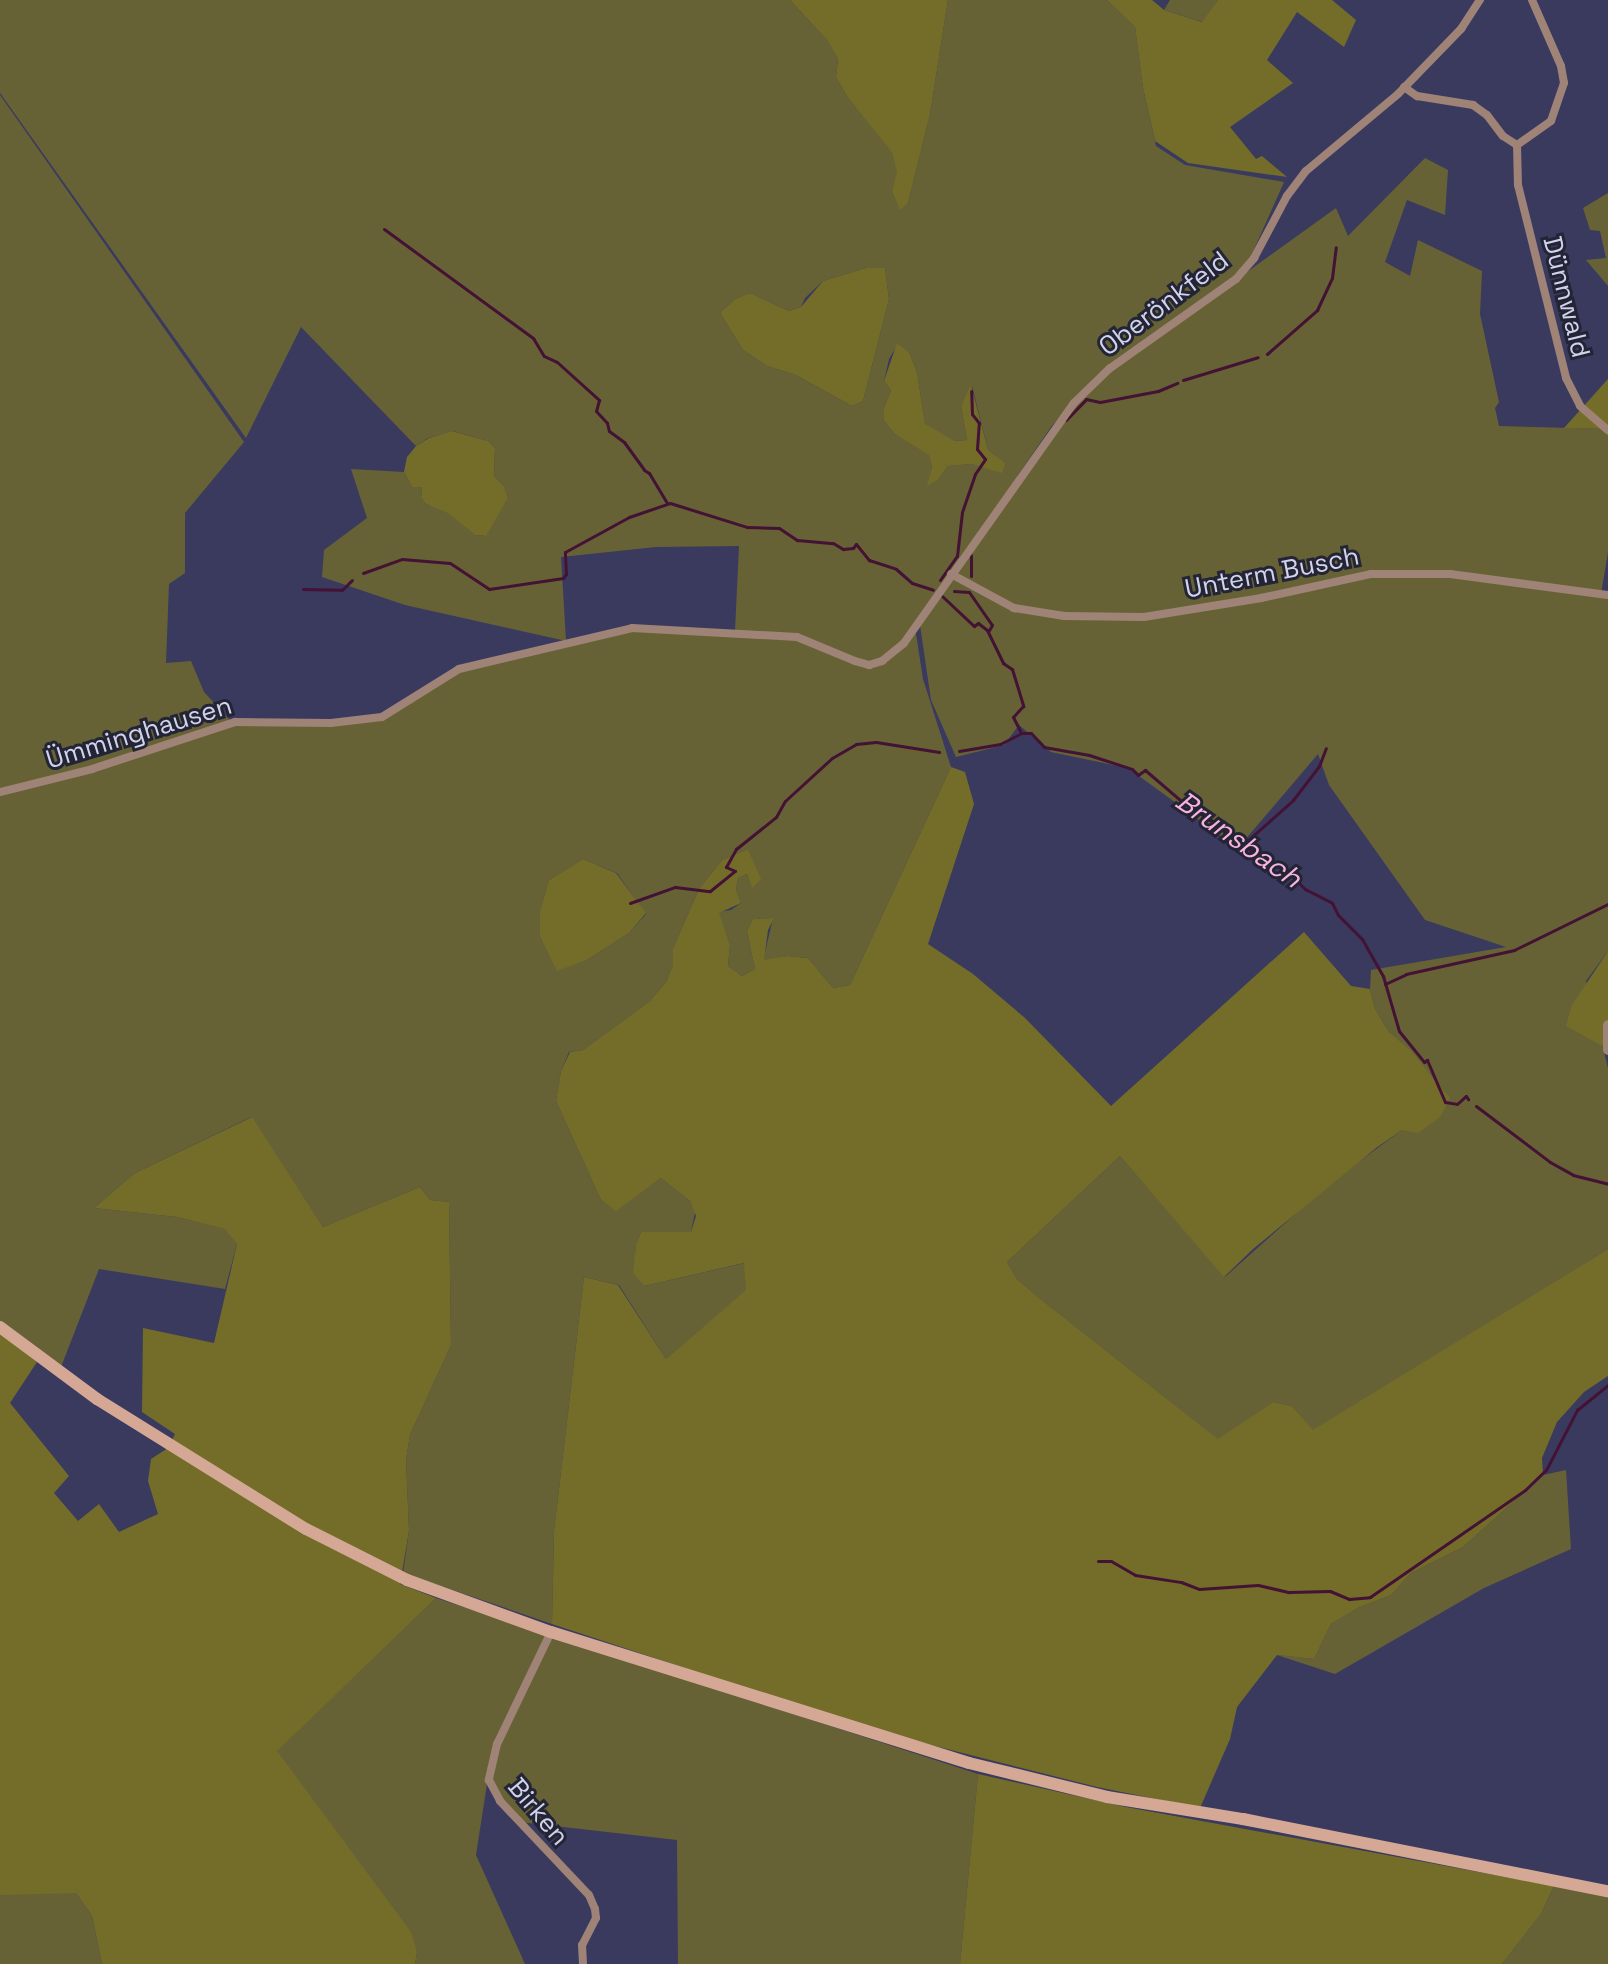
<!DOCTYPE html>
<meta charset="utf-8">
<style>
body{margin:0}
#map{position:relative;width:1608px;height:1964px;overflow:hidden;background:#3a3a5f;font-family:"Space Grotesk",sans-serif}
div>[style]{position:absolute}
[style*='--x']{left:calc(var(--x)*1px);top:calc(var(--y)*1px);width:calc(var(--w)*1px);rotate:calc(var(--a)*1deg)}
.green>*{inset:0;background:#676235}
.forest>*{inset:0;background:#746d2a}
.stream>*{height:3px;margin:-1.5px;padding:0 1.5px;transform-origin:1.5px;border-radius:1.5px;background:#441234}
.minor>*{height:8px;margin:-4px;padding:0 4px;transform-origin:4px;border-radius:4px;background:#9f8377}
.tertiary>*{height:11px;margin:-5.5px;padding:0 5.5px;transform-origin:5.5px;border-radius:5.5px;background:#9f8377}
.secondary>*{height:12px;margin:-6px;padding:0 6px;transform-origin:6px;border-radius:6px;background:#d5a896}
span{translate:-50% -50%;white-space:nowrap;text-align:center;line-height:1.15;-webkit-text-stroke:6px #232435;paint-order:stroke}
.street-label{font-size:26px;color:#d1d3ea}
.water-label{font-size:28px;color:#f7b3db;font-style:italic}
</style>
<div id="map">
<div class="green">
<div style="clip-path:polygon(evenodd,0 0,790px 0,827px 40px,838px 59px,836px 77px,848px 98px,892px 151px,898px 171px,892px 192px,900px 209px,908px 203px,930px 114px,948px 0,1107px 0,1135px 27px,1143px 88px,1156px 146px,1185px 165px,1284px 182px,1247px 265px,1235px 278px,1089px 384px,1051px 427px,903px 643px,881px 661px,870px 664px,877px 665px,898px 651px,915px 627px,923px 679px,951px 767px,850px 985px,833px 988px,808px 958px,787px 956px,763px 961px,773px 918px,753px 919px,747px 931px,755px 969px,742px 976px,728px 966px,730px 945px,718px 912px,731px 910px,741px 903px,736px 889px,738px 878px,747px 874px,752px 887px,760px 879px,748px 849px,722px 860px,699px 889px,673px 948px,673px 965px,666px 982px,650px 1001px,583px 1050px,569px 1052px,561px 1071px,556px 1101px,601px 1200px,616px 1210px,661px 1178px,690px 1201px,695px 1212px,691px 1232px,641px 1232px,636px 1244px,634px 1273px,644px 1286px,745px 1263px,747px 1290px,666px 1359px,619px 1285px,584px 1277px,554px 1531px,552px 1624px,403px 1573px,409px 1531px,406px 1460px,410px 1435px,451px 1345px,449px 1202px,430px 1200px,420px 1187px,323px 1227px,251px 1117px,135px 1173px,94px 1208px,177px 1217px,226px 1229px,237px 1244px,225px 1289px,99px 1269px,61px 1367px,48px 1363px,0 1327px,0 95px,244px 442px,185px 513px,185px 573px,169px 584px,166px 663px,191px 661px,204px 692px,231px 721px,207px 730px,246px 721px,365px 721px,391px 712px,459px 669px,632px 628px,789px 636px,840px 654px,798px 635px,735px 631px,739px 546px,656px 547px,561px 557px,566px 641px,405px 605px,322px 577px,324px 550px,367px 518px,351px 469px,404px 472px,412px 487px,422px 486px,421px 498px,426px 504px,448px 512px,475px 535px,485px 536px,508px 498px,504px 486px,494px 476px,495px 448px,488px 441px,453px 431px,428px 438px,416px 446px,301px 327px,246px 438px,0 93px,0 0,866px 268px,885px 268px,889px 299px,863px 401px,852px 406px,796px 375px,767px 366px,743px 350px,720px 313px,735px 299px,750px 293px,789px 311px,801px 307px,805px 298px,823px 281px,866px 268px,0 0,898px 344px,909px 352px,917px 372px,925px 425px,955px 441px,967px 440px,961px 406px,972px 386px,988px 450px,1006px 463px,1002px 472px,971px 464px,948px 466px,938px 480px,928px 485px,932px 467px,929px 454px,895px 434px,884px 421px,884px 408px,891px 390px,884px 381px,889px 359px,898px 344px,0 0,583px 859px,617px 873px,646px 914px,629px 933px,587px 960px,557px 970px,540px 937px,540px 910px,549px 880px,583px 859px)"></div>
<div style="clip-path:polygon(1170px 0,1218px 0,1203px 22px,1164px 10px)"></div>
<div style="clip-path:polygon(1425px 158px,1448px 170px,1445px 215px,1407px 200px,1385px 262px,1410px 276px,1418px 240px,1482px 271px,1480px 314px,1499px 402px,1495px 408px,1499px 426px,1608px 429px,1608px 552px,1601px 594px,1450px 574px,1371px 574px,1144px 617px,1064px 616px,1014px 608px,951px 574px,1090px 385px,1336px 208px,1348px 236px)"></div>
<div style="clip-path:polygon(1608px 193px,1608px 286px,1586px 260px,1606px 258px,1600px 231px,1590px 230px,1583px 208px)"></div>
<div style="clip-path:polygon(1371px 577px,1452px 577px,1608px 598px,1608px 951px,1586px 981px,1608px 1068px,1608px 1249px,1313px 1431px,1292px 1406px,1273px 1402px,1219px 1440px,1038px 1297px,1017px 1279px,1007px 1262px,1120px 1156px,1225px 1277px,1330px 1183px,1402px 1130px,1436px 1080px,1389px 1032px,1375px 1009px,1370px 989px,1371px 970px,1506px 947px,1425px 920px,1329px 785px,1318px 754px,1238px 848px,1128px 768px,1051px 752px,1019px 725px,1004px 745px,956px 757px,931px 700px,920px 625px,952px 578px,1012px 611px,1145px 620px)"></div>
<div style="clip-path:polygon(1566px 1470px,1571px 1549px,1484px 1588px,1335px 1674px,1277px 1655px,1314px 1659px,1331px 1624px,1358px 1608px,1391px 1595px,1411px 1573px,1463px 1547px,1543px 1475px)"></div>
<div style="clip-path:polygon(436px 1598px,978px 1774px,960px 1964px,678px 1964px,677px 1840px,520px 1822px,487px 1784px,476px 1855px,525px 1964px,415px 1964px,417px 1952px,276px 1751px)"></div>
<div style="clip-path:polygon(1557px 1880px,1608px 1891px,1608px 1964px,1502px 1964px,1541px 1914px)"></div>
<div style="clip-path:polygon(28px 1891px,76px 1893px,92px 1916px,102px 1964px,0 1964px,0 1895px)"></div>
</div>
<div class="forest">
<div style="clip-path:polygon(790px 0,948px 0,930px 114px,908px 203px,900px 210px,892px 192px,897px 171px,892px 152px,848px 98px,836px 77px,838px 59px,827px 40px)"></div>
<div style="clip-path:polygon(1107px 0,1152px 0,1164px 10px,1202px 22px,1218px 0,1332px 0,1356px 20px,1344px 47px,1297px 12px,1267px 60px,1293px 83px,1230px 127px,1256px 159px,1262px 156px,1287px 177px,1188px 163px,1155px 141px,1143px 88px,1135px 27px)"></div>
<div style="clip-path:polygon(866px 268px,885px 268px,889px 299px,863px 401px,852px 406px,796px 375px,767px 366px,743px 350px,720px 313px,735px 299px,750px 293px,789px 311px,801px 307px,823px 281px)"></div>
<div style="clip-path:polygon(897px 343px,909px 352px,917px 372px,925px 424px,955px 441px,967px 440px,961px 406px,971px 385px,988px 450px,1006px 463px,1002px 473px,971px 464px,948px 466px,938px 480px,927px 486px,932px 467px,929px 455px,895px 434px,884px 421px,884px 408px,891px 390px,884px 381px)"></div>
<div style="clip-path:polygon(1608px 379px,1608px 429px,1564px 428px)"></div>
<div style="clip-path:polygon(452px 431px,488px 441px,495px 448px,494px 476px,504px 486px,508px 498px,486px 536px,475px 535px,448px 513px,426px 504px,421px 498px,422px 487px,412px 487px,404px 472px,407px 457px,416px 446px,429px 438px)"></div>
<div style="clip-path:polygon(951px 767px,965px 772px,974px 804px,928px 944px,973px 974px,1025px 1018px,1111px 1106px,1304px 932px,1351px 986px,1370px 989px,1375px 1009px,1389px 1032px,1411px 1051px,1450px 1098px,1440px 1117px,1418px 1133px,1402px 1130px,1376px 1148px,1253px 1249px,1224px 1277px,1120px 1156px,1007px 1262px,1017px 1279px,1038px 1297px,1218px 1439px,1273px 1402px,1292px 1406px,1313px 1430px,1608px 1249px,1608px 1376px,1584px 1392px,1557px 1422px,1542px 1458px,1543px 1475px,1463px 1547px,1411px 1573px,1391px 1595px,1358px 1608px,1331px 1624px,1314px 1659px,1277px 1655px,1237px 1707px,1230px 1739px,1200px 1808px,1097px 1787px,872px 1730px,552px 1624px,554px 1531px,584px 1277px,618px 1285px,666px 1359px,746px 1290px,744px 1263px,644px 1286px,633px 1273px,636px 1244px,641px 1232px,691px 1232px,696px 1216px,690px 1201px,661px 1178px,616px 1211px,601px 1200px,556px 1101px,561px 1071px,570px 1052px,583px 1050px,650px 1001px,666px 982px,673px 965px,673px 948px,699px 889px,722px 860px,748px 849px,761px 879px,752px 888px,747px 874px,738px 878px,736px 889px,741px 903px,719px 913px,730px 945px,728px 966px,742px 976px,755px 969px,747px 931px,753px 919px,774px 918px,768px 930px,764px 960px,787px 956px,808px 958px,833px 988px,850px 985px)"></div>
<div style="clip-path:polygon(583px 859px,616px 873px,646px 913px,629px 933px,587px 960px,557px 971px,540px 937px,540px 910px,549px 880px)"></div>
<div style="clip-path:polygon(1608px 951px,1608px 1049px,1566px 1026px,1572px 1005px)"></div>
<div style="clip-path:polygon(252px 1117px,323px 1227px,420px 1187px,430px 1200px,449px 1202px,451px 1345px,410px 1435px,406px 1460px,409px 1531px,400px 1584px,436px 1598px,277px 1751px,411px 1932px,417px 1952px,415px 1964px,102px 1964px,92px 1916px,76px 1893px,0 1895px,0 1333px,37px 1362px,10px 1403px,69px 1476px,54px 1493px,78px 1521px,99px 1504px,119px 1532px,158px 1514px,148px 1481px,151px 1459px,168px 1448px,175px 1434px,142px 1412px,143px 1328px,214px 1343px,237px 1244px,225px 1229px,177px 1217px,94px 1208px,135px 1173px)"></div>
<div style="clip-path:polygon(978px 1774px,1126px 1807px,1554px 1886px,1541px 1914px,1502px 1964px,960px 1964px)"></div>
</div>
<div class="stream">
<div style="--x:384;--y:229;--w:185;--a:36.2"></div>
<div style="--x:533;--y:338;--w:21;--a:59"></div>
<div style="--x:544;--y:356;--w:14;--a:25"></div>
<div style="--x:557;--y:362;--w:57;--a:42.1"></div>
<div style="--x:599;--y:400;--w:11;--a:105"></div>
<div style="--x:596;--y:411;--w:16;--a:47"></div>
<div style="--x:607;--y:423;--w:8;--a:76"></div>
<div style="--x:609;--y:431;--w:19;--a:36"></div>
<div style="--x:624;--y:442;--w:34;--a:54"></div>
<div style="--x:644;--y:470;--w:6;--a:31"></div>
<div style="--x:649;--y:473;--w:35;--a:59"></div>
<div style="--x:1267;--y:354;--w:67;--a:-41.3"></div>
<div style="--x:1317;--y:310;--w:35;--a:-65"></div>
<div style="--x:1332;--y:278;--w:31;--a:-83"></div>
<div style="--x:1183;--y:380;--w:78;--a:-17"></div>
<div style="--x:1066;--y:420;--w:29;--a:-46"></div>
<div style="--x:1086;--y:399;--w:14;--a:12"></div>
<div style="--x:1100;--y:402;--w:59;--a:-10.7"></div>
<div style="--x:1158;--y:391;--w:21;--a:-23"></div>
<div style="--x:971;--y:555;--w:21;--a:90"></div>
<div style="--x:363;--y:573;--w:41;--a:-19.7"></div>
<div style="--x:402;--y:559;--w:48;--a:4.8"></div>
<div style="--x:450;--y:563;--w:47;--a:33.7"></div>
<div style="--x:489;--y:589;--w:75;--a:-8.5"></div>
<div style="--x:563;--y:578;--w:5;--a:-53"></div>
<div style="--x:566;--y:574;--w:22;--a:-93"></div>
<div style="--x:565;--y:552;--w:73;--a:-28.7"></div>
<div style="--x:629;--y:517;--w:43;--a:-18.9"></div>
<div style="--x:670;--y:503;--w:81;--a:17.3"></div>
<div style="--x:747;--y:527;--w:32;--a:2"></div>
<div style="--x:779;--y:528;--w:22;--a:34"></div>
<div style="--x:797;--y:540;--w:36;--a:5"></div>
<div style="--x:833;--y:543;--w:12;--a:31"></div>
<div style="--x:843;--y:549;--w:10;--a:-6"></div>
<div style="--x:853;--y:548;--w:5;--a:-53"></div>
<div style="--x:856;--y:544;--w:21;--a:51"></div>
<div style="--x:869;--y:560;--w:28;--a:18"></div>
<div style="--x:896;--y:569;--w:21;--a:41"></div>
<div style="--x:912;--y:583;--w:22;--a:18"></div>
<div style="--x:940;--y:580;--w:29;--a:-55"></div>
<div style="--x:957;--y:556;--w:44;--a:-83.5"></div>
<div style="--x:962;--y:512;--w:40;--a:-71.1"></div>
<div style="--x:975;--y:474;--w:18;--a:-56"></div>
<div style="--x:985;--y:459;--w:13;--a:-129"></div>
<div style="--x:977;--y:449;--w:26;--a:-86"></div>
<div style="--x:979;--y:423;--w:11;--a:-128"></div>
<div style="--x:972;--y:414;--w:23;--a:-92"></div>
<div style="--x:303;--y:589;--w:39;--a:1"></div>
<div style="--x:342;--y:590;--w:14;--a:-45"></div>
<div style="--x:954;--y:591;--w:15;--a:4"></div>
<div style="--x:969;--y:592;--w:40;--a:55.1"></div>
<div style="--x:992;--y:625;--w:8;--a:120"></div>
<div style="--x:942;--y:596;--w:44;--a:43.2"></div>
<div style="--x:974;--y:626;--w:5;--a:-37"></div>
<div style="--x:978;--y:623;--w:11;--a:38"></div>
<div style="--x:987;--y:630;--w:37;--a:64"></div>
<div style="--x:1003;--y:663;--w:11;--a:34"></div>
<div style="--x:1012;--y:669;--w:39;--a:73"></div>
<div style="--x:1023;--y:706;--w:15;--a:132"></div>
<div style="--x:1013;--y:717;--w:18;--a:63"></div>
<div style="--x:1021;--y:733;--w:10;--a:0"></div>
<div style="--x:1031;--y:733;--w:19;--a:47"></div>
<div style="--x:1044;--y:747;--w:46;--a:10.1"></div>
<div style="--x:1089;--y:755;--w:45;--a:18"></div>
<div style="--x:1132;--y:769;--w:8;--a:45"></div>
<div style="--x:1138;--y:775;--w:9;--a:-36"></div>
<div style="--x:1145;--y:770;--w:46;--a:40.6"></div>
<div style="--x:1180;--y:800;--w:36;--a:34"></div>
<div style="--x:1210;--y:820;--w:13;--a:18"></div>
<div style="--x:1222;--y:824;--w:8;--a:76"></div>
<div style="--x:1224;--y:832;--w:24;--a:24"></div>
<div style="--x:1246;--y:842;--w:5;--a:90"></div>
<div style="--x:1246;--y:847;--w:50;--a:31.2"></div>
<div style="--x:1289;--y:873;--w:23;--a:45"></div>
<div style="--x:1305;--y:889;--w:30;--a:27"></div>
<div style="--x:1332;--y:903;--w:13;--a:63"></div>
<div style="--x:1338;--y:915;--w:34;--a:45"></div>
<div style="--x:1362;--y:939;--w:43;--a:60.4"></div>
<div style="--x:1383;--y:976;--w:57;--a:73.8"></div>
<div style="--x:1399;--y:1031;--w:40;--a:51"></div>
<div style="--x:1424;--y:1062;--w:4;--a:-34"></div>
<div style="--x:1427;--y:1060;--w:46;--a:66.8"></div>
<div style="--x:1445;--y:1102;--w:12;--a:9"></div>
<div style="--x:1457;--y:1104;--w:12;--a:-42"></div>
<div style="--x:1466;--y:1096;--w:4;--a:56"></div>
<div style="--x:959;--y:751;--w:42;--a:-9.7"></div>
<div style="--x:1000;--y:744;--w:22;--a:-27"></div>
<div style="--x:1247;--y:841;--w:62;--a:-41.7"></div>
<div style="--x:1293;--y:800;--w:43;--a:-52.6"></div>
<div style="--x:1319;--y:766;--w:19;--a:-69"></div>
<div style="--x:630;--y:903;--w:48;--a:-19.6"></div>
<div style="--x:675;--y:887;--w:35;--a:7"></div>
<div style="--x:710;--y:891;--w:32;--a:-39"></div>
<div style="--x:735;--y:871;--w:10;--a:-156"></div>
<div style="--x:726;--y:867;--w:21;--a:-61"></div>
<div style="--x:736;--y:849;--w:51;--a:-38.7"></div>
<div style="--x:776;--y:817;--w:18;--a:-61"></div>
<div style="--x:785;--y:801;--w:64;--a:-42.5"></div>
<div style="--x:832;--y:758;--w:28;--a:-30"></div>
<div style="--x:856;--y:744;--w:20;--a:-6"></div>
<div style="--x:876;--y:742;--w:64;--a:9"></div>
<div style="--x:1385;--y:984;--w:23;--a:-25"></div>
<div style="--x:1406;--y:974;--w:111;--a:-12.5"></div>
<div style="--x:1514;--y:950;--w:105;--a:-26.1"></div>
<div style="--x:1476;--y:1106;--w:93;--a:37.1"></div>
<div style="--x:1550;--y:1162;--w:26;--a:29"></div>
<div style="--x:1573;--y:1175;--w:36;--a:14"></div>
<div style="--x:1098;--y:1561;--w:13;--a:0"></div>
<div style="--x:1111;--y:1561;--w:28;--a:30"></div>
<div style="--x:1135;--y:1575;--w:47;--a:8.7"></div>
<div style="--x:1181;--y:1582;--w:19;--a:21"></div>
<div style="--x:1199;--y:1589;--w:59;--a:-3.9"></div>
<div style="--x:1258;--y:1585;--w:32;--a:13"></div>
<div style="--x:1289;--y:1592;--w:41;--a:-1.4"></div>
<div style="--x:1330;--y:1591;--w:21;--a:23"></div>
<div style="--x:1349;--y:1599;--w:21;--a:-5"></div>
<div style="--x:1370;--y:1597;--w:188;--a:-34.6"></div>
<div style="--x:1525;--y:1490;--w:29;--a:-44"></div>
<div style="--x:1546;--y:1470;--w:68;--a:-62.7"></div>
<div style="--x:1577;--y:1410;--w:40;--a:-39"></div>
</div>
<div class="minor">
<div style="--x:1532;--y:0;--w:72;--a:66.3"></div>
<div style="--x:1561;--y:66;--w:17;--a:80"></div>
<div style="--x:1564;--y:83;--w:40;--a:108.9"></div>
<div style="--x:1551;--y:121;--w:42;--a:144.8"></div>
<div style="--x:1517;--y:145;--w:40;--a:88.6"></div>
<div style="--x:1518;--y:185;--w:199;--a:76"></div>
<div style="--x:1566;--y:378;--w:31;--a:63"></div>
<div style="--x:1580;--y:406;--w:37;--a:41"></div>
<div style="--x:1404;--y:87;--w:16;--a:35"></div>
<div style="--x:1417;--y:96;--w:57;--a:9.1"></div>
<div style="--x:1473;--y:105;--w:17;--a:36"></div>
<div style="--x:1487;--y:115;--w:26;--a:53"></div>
<div style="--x:1503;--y:136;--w:17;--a:33"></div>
<div style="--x:951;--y:574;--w:72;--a:28.4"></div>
<div style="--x:1014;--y:608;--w:51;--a:9.1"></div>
<div style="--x:1064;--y:616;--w:80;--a:0.7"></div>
<div style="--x:1144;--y:617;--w:119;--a:-9.2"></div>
<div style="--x:1261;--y:598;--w:113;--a:-12.3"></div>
<div style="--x:1371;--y:574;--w:79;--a:0"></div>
<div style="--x:1450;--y:574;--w:159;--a:7.6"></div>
<div style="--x:0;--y:792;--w:95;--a:-14"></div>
<div style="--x:92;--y:769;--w:151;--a:-18.2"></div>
<div style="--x:235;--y:722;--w:96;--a:0.6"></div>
<div style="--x:331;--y:723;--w:51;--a:-6.7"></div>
<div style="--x:382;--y:717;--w:91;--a:-31.9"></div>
<div style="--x:459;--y:669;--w:178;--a:-13.3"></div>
<div style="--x:632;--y:628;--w:165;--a:3.1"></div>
<div style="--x:797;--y:637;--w:63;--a:22.5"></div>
<div style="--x:855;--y:661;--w:15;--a:16"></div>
<div style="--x:869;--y:665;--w:14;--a:-17"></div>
<div style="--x:882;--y:661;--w:28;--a:-39"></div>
<div style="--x:904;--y:643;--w:294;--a:-54.7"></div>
<div style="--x:1074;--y:403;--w:49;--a:-44.2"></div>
<div style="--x:1109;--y:369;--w:156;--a:-35.3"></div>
<div style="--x:1236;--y:279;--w:28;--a:-49"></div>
<div style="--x:1254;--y:258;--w:70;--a:-62"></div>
<div style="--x:1287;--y:196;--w:31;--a:-53"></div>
<div style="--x:1306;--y:171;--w:120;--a:-39.9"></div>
<div style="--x:1398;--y:94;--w:91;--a:-45.9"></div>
<div style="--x:1461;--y:29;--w:35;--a:-57"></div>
<div style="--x:551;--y:1632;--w:124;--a:115.7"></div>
<div style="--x:497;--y:1744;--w:37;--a:103"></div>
<div style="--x:489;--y:1780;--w:24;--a:62"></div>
<div style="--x:500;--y:1801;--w:129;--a:46.6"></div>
<div style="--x:589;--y:1895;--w:15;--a:67"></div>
<div style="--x:595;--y:1909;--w:9;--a:84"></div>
<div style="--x:596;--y:1918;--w:30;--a:117"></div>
<div style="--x:582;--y:1945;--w:19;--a:87"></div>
</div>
<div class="tertiary">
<div style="--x:1608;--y:1025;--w:24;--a:90"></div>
</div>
<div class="secondary">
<div style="--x:0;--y:1327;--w:121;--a:36.6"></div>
<div style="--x:97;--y:1399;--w:246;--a:31.9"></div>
<div style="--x:306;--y:1529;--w:113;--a:26.8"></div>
<div style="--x:407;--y:1580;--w:153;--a:19.9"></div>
<div style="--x:551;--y:1632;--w:438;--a:17.4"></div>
<div style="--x:969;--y:1763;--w:142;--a:13.8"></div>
<div style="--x:1107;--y:1797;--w:138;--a:9.2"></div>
<div style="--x:1243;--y:1819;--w:372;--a:11.2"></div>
</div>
<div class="street-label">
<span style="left:1566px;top:297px;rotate:76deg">Dünnwald</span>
<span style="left:1164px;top:304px;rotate:-37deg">Oberönkfeld</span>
<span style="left:1272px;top:573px;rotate:-11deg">Unterm Busch</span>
<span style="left:139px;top:733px;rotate:-17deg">Ümminghausen</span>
<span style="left:538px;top:1812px;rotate:50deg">Birken</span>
</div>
<div class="water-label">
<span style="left:1239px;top:839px;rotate:35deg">Brunsbach</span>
</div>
</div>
